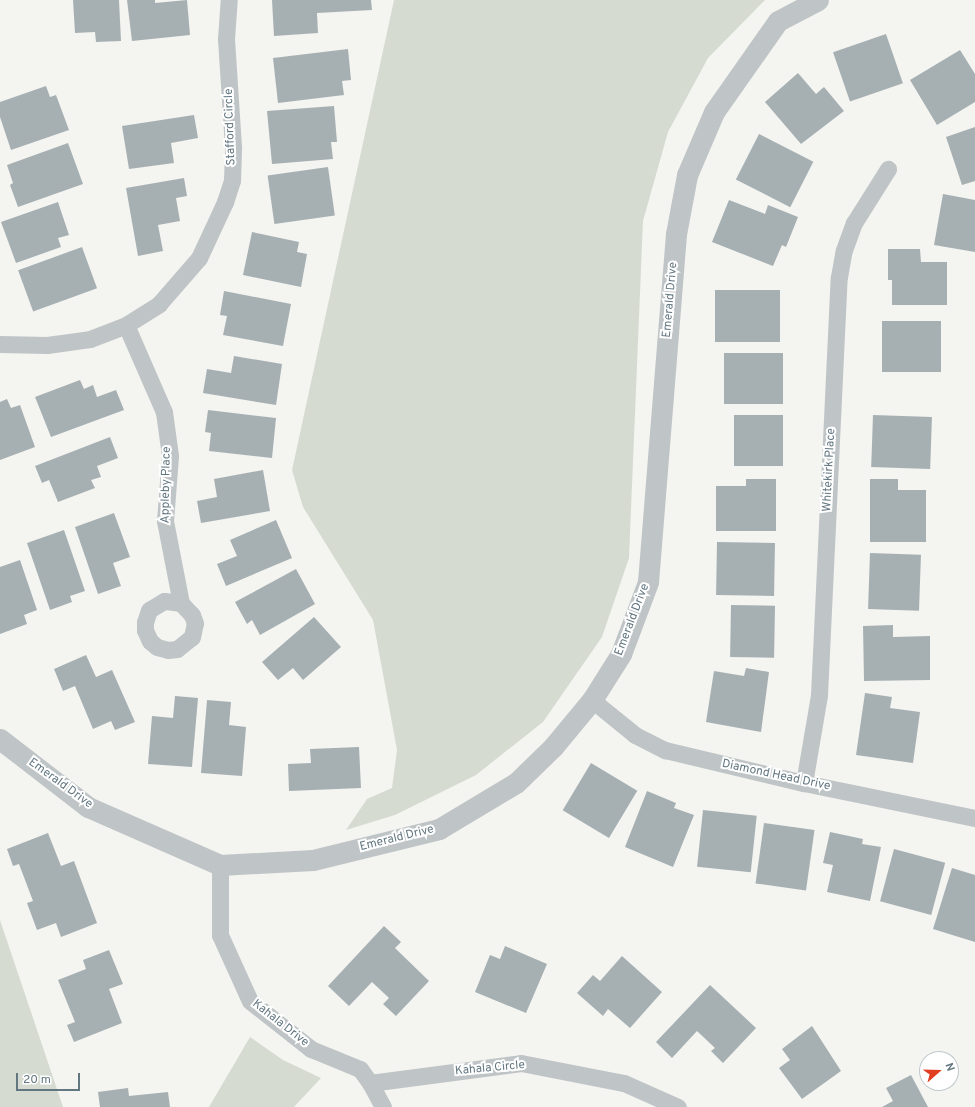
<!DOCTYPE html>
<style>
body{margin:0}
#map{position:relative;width:975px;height:1107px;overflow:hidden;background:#f4f4f0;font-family:Overpass,sans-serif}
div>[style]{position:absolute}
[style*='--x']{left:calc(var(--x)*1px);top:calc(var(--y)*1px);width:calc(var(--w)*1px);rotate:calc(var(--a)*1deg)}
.green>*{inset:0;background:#d6dbd1}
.building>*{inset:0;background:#a6b0b3;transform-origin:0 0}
.minor>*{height:17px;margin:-8.5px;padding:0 8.5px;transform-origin:8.5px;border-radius:8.5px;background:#bfc4c6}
.tertiary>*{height:21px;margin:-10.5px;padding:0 10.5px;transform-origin:10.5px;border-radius:10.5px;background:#bfc4c6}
span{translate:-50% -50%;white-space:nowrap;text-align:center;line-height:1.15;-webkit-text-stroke:4px #fff;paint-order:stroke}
.street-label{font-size:12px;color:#637781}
.north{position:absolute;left:919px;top:1051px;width:40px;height:40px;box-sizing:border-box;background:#fff;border:1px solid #c1c9cd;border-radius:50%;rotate:70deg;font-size:11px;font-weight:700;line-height:16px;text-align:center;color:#637781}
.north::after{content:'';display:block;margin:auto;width:14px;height:18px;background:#e23e22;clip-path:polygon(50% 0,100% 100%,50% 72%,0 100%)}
.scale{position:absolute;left:16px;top:1073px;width:64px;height:18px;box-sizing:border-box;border:2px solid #637781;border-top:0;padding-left:5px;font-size:12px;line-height:14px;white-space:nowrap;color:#637781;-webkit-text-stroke:3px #fff;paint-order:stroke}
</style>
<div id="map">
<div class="green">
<div style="clip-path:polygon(394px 0,765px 0,708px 58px,668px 132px,643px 221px,629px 558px,602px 637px,543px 722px,476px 775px,395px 815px,346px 830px,367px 799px,392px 788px,397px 750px,373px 620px,303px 507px,292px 470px)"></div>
<div style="clip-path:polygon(0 920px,63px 1107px,0 1107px)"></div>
<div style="clip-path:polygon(250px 1037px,283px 1060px,321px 1078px,294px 1107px,209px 1107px)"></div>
</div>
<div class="building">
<div style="clip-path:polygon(73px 0,119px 0,121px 41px,96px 42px,95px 32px,75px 33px)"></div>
<div style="clip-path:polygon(127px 0,155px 0,155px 3px,187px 0,190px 35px,132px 41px)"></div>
<div style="clip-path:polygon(272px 0,371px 0,372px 10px,317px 13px,318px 33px,274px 36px)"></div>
<div style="left:886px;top:34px;width:52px;height:56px;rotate:71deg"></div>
<div style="clip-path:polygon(348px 49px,351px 80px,342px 81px,344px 95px,278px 103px,273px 58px)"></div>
<div style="clip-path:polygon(960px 50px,975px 74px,975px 102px,937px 125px,910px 80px)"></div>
<div style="clip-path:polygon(798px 73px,816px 94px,824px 87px,844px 111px,801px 144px,765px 102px)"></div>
<div style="clip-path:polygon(46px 86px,50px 97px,56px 95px,69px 130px,11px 150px,0 117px,0 102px)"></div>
<div style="clip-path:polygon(334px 106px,337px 142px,331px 142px,333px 159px,272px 164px,267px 111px)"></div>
<div style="clip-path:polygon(194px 115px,198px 138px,171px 143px,174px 163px,129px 169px,122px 126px)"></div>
<div style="clip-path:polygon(975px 127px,975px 181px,962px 185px,946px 137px)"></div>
<div style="left:759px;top:134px;width:61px;height:51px;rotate:27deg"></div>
<div style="clip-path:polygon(68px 143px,83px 184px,18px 207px,10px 185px,13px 183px,7px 165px)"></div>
<div style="left:328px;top:167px;width:49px;height:61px;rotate:82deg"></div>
<div style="clip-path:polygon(184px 178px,187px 196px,176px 198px,180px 221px,158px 225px,163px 251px,138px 256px,126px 188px)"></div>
<div style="clip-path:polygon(943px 194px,975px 200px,975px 252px,934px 245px)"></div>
<div style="clip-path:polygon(729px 200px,765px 214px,768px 205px,798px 217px,786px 247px,782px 245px,773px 266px,712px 242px)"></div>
<div style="clip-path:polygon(58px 202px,69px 235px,58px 238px,61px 247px,16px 263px,1px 222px)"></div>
<div style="clip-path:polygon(252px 232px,299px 242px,297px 252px,307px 254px,301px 287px,243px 275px)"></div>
<div style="left:82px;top:247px;width:44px;height:68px;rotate:70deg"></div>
<div style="clip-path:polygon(888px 249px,920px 249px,921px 262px,947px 262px,947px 305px,892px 305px,892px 280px,888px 280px)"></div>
<div style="left:780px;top:290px;width:52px;height:65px;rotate:90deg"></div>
<div style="clip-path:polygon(224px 291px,291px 304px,283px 346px,223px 335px,227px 316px,220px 315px)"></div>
<div style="left:882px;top:321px;width:59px;height:51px"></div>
<div style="left:724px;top:353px;width:59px;height:51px"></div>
<div style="clip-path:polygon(234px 356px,282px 364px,276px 405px,203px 393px,207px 369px,231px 373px)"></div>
<div style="clip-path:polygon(80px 380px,84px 389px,93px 385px,97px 397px,116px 390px,124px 410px,51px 437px,35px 397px)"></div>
<div style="clip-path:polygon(7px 399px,11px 408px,20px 405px,35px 447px,0 460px,0 402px)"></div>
<div style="clip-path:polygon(208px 410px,276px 418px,272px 458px,209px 451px,211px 433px,205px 432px)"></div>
<div style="left:734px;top:415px;width:49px;height:51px"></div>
<div style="left:873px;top:415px;width:59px;height:52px;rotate:2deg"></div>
<div style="clip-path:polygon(110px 437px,118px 458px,97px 466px,101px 477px,91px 480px,95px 488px,58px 502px,49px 480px,42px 483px,35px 466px)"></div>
<div style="clip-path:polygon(263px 470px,270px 511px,201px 523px,197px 501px,217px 497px,214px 479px)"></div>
<div style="clip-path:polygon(746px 479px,776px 479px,776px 531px,716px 531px,716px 486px,746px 486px)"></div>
<div style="clip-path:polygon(870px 479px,898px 479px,898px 490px,926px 490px,926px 542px,870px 542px)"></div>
<div style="clip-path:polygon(114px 513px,130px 557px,113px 563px,121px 586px,98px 594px,75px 527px)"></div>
<div style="clip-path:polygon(276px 520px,292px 558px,226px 586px,217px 564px,237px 556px,230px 540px)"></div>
<div style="clip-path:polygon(64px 530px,85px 591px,70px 596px,72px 602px,50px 610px,27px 543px)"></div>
<div style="left:717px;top:542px;width:58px;height:53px;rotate:1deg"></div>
<div style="left:870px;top:553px;width:51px;height:56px;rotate:2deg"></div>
<div style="clip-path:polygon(20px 560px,37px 610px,24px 615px,27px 624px,0 634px,0 567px)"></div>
<div style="clip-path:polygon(296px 569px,315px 604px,260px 635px,252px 620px,247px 624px,235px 602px)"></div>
<div style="left:731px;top:605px;width:44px;height:52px;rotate:1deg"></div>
<div style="clip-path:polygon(314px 617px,341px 647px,303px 680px,293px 668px,278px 680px,262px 662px)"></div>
<div style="clip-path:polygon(893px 625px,893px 637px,930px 636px,930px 680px,864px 681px,863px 626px)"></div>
<div style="clip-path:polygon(86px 655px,96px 677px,112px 670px,135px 722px,115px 730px,111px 721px,93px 729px,75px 686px,63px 691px,54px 669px)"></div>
<div style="clip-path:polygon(746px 668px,769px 672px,761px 732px,706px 722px,714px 671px,744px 676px)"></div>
<div style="clip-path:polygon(865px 693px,892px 697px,890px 708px,920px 712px,913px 763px,856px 755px)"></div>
<div style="clip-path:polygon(175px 696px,198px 698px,192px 767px,148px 764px,152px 716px,173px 718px)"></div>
<div style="clip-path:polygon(207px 700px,231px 702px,229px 725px,246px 727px,242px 776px,201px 773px)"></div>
<div style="clip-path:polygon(359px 747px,361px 788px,289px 791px,288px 764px,311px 763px,310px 749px)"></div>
<div style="left:591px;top:763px;width:54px;height:55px;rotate:31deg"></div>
<div style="clip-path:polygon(647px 791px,676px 803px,674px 808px,694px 815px,673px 867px,625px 847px)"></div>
<div style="left:703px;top:810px;width:54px;height:57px;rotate:6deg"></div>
<div style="left:764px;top:823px;width:51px;height:61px;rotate:8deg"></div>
<div style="clip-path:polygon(830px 832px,863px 839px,862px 844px,881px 847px,870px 901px,827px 892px,833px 865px,823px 863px)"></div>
<div style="clip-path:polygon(48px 833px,61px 866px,74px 861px,97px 923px,61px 937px,56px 923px,37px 930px,27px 903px,33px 901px,19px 864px,13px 866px,7px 849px)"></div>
<div style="left:894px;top:849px;width:53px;height:54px;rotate:15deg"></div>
<div style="clip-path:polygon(952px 868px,975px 875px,975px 942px,933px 929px)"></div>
<div style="clip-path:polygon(384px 926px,401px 942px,395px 948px,429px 981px,396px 1016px,383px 1004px,389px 998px,372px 982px,349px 1006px,328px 986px)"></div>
<div style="clip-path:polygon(505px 946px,547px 964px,526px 1013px,475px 992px,490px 955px,500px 959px)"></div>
<div style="clip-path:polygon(109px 950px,123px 984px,109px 989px,122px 1023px,74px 1042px,67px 1025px,75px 1022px,58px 980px,86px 969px,83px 960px)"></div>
<div style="clip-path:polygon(622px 956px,662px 992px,630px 1028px,608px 1009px,603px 1016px,577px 993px,593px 975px,600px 981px)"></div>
<div style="clip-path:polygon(710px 985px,756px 1028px,723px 1063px,711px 1051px,715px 1048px,697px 1031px,672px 1058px,656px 1042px)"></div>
<div style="clip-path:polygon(812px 1026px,841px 1071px,802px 1099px,779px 1068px,790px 1060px,782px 1049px)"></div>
<div style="clip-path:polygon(911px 1075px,928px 1107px,882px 1107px,893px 1101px,886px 1088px)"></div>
<div style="clip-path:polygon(128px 1088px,129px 1096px,168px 1092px,170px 1107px,100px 1107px,98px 1092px)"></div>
</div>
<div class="minor">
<div style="--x:126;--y:325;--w:95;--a:66.4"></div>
<div style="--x:164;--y:412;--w:44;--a:82.2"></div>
<div style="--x:170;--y:456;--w:65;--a:94.4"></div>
<div style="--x:165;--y:521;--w:84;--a:79"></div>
<div style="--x:181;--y:603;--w:17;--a:-173"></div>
<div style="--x:164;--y:601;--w:17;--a:149"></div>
<div style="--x:149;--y:610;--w:13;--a:108"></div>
<div style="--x:145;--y:622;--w:8;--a:90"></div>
<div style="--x:145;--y:630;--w:12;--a:66"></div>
<div style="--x:150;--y:641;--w:9;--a:41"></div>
<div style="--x:157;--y:647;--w:11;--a:15"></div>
<div style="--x:168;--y:650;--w:9;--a:-6"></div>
<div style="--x:177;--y:649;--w:19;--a:-39"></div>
<div style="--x:192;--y:637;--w:14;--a:-78"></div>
<div style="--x:195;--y:623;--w:9;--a:-111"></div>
<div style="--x:192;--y:615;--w:16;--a:-133"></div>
<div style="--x:0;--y:344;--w:47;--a:1.2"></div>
<div style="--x:47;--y:345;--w:43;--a:-7.9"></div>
<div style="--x:90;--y:339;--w:39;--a:-21"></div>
<div style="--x:126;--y:325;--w:39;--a:-32"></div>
<div style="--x:159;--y:304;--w:61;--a:-49"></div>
<div style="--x:199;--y:258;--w:62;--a:-65.1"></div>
<div style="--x:225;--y:202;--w:23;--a:-72"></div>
<div style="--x:232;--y:180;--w:33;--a:-88"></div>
<div style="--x:233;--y:147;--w:108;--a:-93.7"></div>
<div style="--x:226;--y:39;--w:39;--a:-86"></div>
<div style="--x:592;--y:700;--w:55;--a:39.1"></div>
<div style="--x:635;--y:735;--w:34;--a:27"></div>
<div style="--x:665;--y:750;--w:143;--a:13.4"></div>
<div style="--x:804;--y:783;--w:175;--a:11.6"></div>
<div style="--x:804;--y:783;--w:89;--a:-80.3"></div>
<div style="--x:819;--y:695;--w:418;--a:-87.3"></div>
<div style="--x:839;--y:277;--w:27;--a:-80"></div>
<div style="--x:844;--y:250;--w:29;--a:-70"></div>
<div style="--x:854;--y:223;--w:64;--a:-57.8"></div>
<div style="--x:220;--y:865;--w:70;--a:90"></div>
<div style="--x:220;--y:935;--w:72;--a:65.6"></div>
<div style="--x:250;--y:1001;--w:78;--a:38.2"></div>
<div style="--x:311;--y:1049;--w:53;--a:22.2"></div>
<div style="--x:360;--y:1069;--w:17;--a:54"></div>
<div style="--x:383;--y:1107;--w:27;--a:-118"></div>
<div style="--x:370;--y:1083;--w:152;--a:-7.5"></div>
<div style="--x:521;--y:1063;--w:105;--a:11"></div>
<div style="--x:624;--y:1083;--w:59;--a:24"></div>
</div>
<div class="tertiary">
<div style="--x:0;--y:739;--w:111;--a:37.7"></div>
<div style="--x:88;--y:807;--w:144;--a:23.7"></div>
<div style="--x:220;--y:865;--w:93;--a:-3.1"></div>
<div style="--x:313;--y:860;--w:130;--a:-13.8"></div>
<div style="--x:439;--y:829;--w:90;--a:-30.9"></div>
<div style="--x:516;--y:783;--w:52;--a:-44.2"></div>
<div style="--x:553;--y:747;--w:61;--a:-50.3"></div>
<div style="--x:592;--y:700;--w:54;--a:-57.8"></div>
<div style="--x:621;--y:654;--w:77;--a:-69.4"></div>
<div style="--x:648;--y:582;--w:349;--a:-85.4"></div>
<div style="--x:676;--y:234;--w:60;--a:-79.4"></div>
<div style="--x:687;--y:175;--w:69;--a:-66.8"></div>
<div style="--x:714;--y:112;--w:111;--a:-54.9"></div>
<div style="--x:778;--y:21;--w:45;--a:-27.7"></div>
</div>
<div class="street-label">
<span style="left:231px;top:127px;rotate:-92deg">Stafford Circle</span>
<span style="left:671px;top:300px;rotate:-85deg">Emerald Drive</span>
<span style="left:830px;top:470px;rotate:-87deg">Whitekirk Place</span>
<span style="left:167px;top:485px;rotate:-89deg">Appleby Place</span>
<span style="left:633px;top:620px;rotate:-69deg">Emerald Drive</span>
<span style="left:776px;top:776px;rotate:12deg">Diamond Head Drive</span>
<span style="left:60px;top:784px;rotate:36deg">Emerald Drive</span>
<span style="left:397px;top:839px;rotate:-14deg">Emerald Drive</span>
<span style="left:280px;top:1024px;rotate:38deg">Kahala Drive</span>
<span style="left:490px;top:1069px;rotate:-5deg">Kahala Circle</span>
</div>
<div class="north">N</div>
<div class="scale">20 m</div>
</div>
